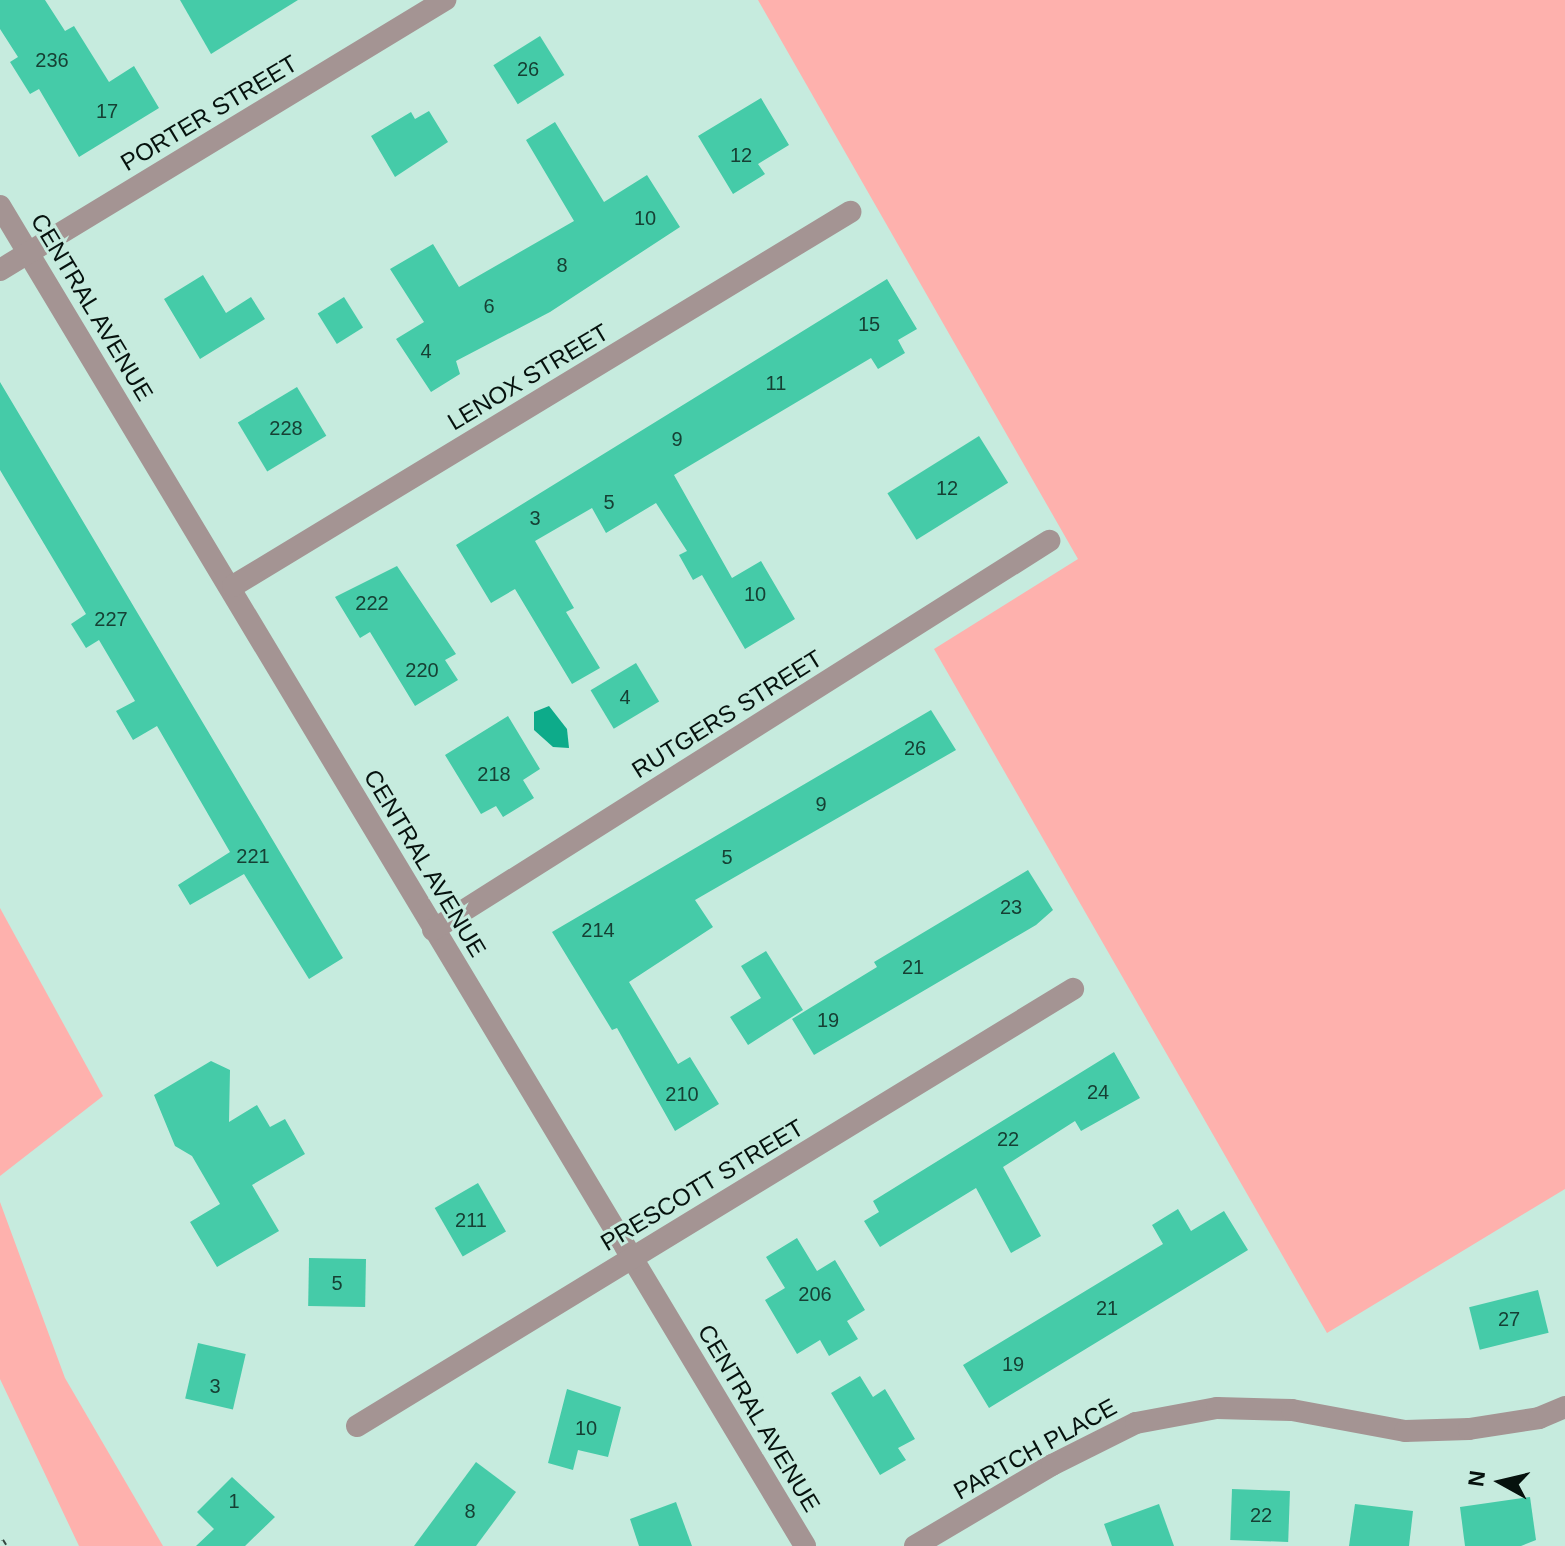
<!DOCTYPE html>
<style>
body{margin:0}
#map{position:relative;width:1565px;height:1546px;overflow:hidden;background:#c6ebde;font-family:Arial,sans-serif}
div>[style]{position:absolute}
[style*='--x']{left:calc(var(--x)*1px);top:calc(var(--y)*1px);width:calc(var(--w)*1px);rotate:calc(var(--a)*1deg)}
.green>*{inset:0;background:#feb1ad}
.water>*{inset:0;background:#0dab8a}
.building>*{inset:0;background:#45cba8;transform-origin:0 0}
.minor>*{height:22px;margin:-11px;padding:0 11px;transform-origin:11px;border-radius:11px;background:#a49493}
.rail>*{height:9px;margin-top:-4.5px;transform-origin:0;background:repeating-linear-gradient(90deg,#c6ebde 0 18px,#344640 0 36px);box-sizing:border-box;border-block:2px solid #344640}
span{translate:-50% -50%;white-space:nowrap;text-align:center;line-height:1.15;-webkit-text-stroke:6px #c6ebde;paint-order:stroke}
.number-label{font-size:20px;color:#164034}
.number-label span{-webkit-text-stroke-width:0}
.street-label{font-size:24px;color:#06120e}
.north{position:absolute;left:1461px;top:1442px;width:80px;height:80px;-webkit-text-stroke:6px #c6ebde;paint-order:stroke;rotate:278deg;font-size:22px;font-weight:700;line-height:32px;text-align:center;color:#06120e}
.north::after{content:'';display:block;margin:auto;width:28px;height:36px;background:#06120e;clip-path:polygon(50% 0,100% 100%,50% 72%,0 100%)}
</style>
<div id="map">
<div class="green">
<div style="clip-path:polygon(758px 0,1565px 0,1565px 1189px,1327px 1333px,934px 649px,1078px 559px)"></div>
<div style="clip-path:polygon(0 908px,103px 1096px,0 1176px)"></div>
<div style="clip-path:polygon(0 1202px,65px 1378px,163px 1546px,79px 1546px,0 1379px)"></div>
</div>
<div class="water">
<div style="clip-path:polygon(549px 706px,567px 729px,569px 748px,553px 747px,534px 730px,534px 712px)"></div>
</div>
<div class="building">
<div style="clip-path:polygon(0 0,45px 0,65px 31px,74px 26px,109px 82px,134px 66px,159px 108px,79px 157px,39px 89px,30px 94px,10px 62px,18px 57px,0 29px)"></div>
<div style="clip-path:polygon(180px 0,298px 0,211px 54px)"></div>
<div style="left:540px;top:36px;width:46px;height:55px;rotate:58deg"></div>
<div style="clip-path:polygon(761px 98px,789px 145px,758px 164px,765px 174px,733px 194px,698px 136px)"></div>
<div style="clip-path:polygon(429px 111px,448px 142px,395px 177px,371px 136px,411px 112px,415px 119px)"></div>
<div style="clip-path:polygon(555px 122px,604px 202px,647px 175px,680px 227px,550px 312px,456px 361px,460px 374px,431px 392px,396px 339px,424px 322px,390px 269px,433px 244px,459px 287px,574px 221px,526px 140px)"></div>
<div style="clip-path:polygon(203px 275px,226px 313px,251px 297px,265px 319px,200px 359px,164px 299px)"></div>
<div style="clip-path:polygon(887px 279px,917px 329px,898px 340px,905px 353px,878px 369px,871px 358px,674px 475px,732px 578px,761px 561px,795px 619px,745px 649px,702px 575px,693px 580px,679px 555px,687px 551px,656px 503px,606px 533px,592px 508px,535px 541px,574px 608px,566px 612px,600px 668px,572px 684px,515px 589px,491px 603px,456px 545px)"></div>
<div style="left:344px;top:297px;width:36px;height:31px;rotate:58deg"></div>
<div style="clip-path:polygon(0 382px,343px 958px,309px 979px,244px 874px,190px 905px,178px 885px,230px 852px,157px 726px,133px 740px,116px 711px,135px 701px,99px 640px,86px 648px,71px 624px,86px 614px,0 470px)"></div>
<div style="left:297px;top:387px;width:57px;height:69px;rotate:59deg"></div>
<div style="left:979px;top:436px;width:55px;height:108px;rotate:58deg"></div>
<div style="clip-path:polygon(397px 566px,456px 654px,445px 660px,458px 680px,415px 706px,370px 632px,360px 638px,335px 597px)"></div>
<div style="left:636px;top:663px;width:45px;height:53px;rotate:59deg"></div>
<div style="clip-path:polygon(931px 710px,956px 750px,695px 900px,713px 927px,629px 982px,678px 1064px,690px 1057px,719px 1104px,675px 1131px,617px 1028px,612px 1030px,552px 932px)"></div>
<div style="clip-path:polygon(508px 716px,540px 769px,523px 780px,534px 798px,503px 817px,496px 806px,481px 814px,445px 755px)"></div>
<div style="clip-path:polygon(1028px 870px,1053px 910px,1036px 925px,814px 1055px,792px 1019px,877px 967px,874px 962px)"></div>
<div style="clip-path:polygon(766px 951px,803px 1010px,748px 1045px,730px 1017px,761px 998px,741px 966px)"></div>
<div style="clip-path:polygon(1114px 1052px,1140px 1098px,1081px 1131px,1075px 1121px,1003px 1167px,1041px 1236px,1011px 1253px,976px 1188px,880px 1247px,864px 1221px,879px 1212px,873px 1201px)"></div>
<div style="clip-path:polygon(211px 1061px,230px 1070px,229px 1122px,257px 1105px,270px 1127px,285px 1119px,305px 1154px,252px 1185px,279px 1231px,217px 1267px,190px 1222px,220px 1204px,192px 1156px,175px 1146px,154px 1095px)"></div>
<div style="left:478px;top:1183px;width:56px;height:50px;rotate:60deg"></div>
<div style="clip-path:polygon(1178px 1209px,1191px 1231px,1224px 1211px,1248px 1250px,989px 1408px,963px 1365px,1163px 1244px,1152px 1225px)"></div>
<div style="clip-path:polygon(797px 1238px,817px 1271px,835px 1260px,865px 1310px,847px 1321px,858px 1339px,829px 1356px,820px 1340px,797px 1354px,765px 1300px,785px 1288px,766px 1257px)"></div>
<div style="left:309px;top:1258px;width:57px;height:48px;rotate:1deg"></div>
<div style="left:1538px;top:1290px;width:44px;height:71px;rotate:76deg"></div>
<div style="left:198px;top:1343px;width:49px;height:57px;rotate:13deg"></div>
<div style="clip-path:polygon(860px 1376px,873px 1397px,885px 1389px,915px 1439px,898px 1448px,906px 1460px,880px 1475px,831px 1393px)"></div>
<div style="clip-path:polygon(567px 1389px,621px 1407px,608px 1457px,578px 1450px,573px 1470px,548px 1463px)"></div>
<div style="clip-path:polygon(476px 1462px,516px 1492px,476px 1546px,414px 1546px)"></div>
<div style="clip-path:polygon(232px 1477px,275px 1517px,245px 1546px,196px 1546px,214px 1529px,197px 1512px)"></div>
<div style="left:1232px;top:1489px;width:58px;height:51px;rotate:2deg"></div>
<div style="clip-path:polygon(1530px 1497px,1536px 1540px,1521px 1546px,1465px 1546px,1460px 1507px)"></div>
<div style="clip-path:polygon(676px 1502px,692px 1546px,639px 1546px,630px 1519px)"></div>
<div style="clip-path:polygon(1159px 1504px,1174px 1546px,1112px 1546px,1104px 1524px)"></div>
<div style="clip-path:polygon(1355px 1504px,1413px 1511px,1409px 1546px,1349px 1546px)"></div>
</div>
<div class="minor">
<div style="--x:0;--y:206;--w:1563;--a:59"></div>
<div style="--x:0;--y:270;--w:521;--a:-31.25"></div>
<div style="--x:233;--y:586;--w:722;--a:-31.22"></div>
<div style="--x:433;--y:930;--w:729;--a:-32.27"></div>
<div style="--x:357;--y:1426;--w:839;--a:-31.4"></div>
<div style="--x:915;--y:1546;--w:159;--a:-30.6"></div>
<div style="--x:1052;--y:1465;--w:94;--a:-26.6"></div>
<div style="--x:1136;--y:1423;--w:82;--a:-10.5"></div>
<div style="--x:1217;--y:1408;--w:75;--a:1.5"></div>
<div style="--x:1292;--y:1410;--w:115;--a:10.5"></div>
<div style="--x:1405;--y:1431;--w:64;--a:-1.8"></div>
<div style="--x:1469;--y:1429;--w:71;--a:-8.9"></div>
<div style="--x:1539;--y:1418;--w:28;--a:-23"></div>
</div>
<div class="rail">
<div style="--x:0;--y:1541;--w:6;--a:59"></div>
</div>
<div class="number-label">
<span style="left:52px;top:60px">236</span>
<span style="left:528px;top:69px">26</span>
<span style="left:107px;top:111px">17</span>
<span style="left:741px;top:155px">12</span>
<span style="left:645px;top:218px">10</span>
<span style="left:562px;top:265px">8</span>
<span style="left:489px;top:306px">6</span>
<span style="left:869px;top:324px">15</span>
<span style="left:426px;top:351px">4</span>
<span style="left:776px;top:383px">11</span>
<span style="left:286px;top:428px">228</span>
<span style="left:677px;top:439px">9</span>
<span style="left:947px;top:488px">12</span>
<span style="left:609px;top:502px">5</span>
<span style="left:535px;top:518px">3</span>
<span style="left:755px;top:594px">10</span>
<span style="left:372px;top:603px">222</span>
<span style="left:111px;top:619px">227</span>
<span style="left:422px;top:670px">220</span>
<span style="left:625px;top:697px">4</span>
<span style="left:915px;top:748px">26</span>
<span style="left:494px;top:774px">218</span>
<span style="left:821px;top:804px">9</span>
<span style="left:253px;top:856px">221</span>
<span style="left:727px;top:857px">5</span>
<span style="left:1011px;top:907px">23</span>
<span style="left:598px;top:930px">214</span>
<span style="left:913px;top:967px">21</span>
<span style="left:828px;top:1020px">19</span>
<span style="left:1098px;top:1092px">24</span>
<span style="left:682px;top:1094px">210</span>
<span style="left:1008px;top:1139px">22</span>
<span style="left:471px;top:1220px">211</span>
<span style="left:337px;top:1283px">5</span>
<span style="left:815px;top:1294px">206</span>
<span style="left:1107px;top:1308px">21</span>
<span style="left:1509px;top:1319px">27</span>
<span style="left:1013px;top:1364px">19</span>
<span style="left:215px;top:1386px">3</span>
<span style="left:586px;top:1428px">10</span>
<span style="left:234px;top:1501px">1</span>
<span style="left:470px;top:1511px">8</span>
<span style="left:1261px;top:1515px">22</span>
</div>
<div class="street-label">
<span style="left:209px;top:113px;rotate:-31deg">PORTER STREET</span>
<span style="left:92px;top:307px;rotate:59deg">CENTRAL AVENUE</span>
<span style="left:528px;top:377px;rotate:-31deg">LENOX STREET</span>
<span style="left:727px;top:714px;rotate:-32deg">RUTGERS STREET</span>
<span style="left:425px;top:863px;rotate:59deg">CENTRAL AVENUE</span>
<span style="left:702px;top:1185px;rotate:-31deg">PRESCOTT STREET</span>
<span style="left:759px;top:1418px;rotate:59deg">CENTRAL AVENUE</span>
<span style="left:1035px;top:1449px;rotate:-29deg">PARTCH PLACE</span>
</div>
<div class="north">N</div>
</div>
